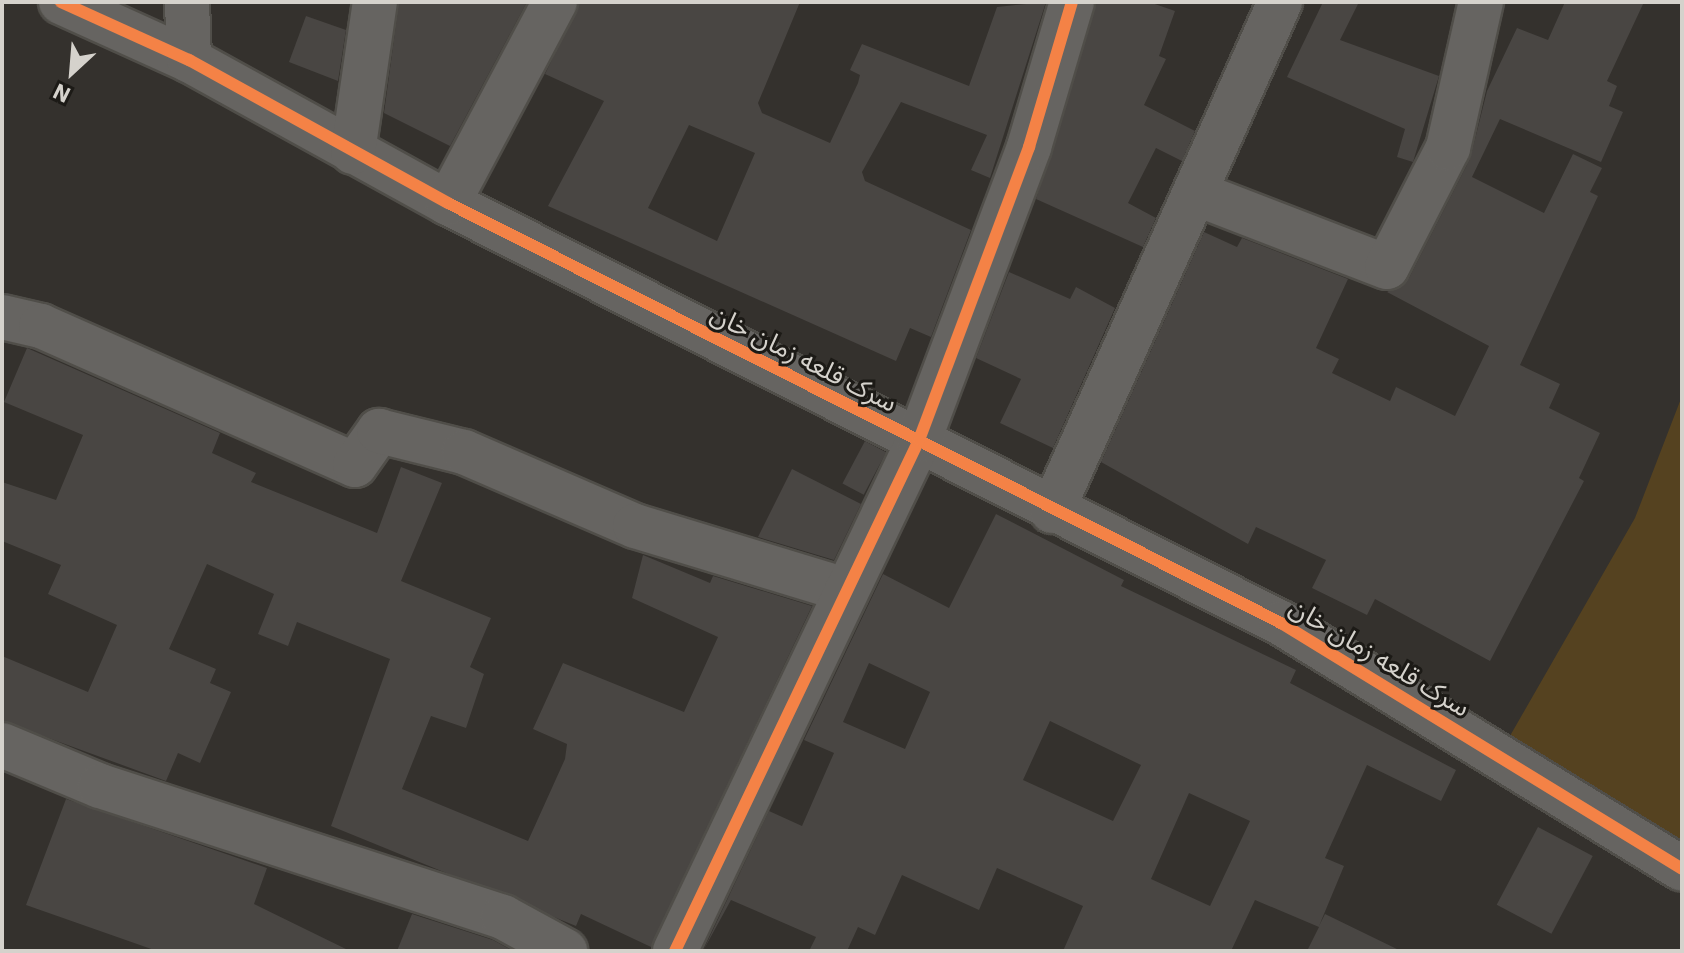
<!DOCTYPE html>
<meta charset="utf-8">
<style>
body{margin:0}
#map{position:relative;width:1684px;height:953px;overflow:hidden;background:#34312d;font-family:"IBM Plex Sans","Noto Sans Arabic",sans-serif}
div>[style]{position:absolute}
[style*='--x']{left:calc(var(--x)*1px);top:calc(var(--y)*1px);width:calc(var(--w)*1px);rotate:calc(var(--a)*1deg)}
.green>*{inset:0;background:#554220}
.building>*{inset:0;background:#494643;transform-origin:0 0}
.roads{filter:drop-shadow(2px 0 #504e49) drop-shadow(-2px 0 #504e49) drop-shadow(0 2px #504e49) drop-shadow(0 -2px #504e49)}
.minor>*{height:44px;margin:-22px;padding:0 22px;transform-origin:22px;border-radius:22px;background:#666461}
.cycleway>*{height:12px;margin:-6px;padding:0 6px;transform-origin:6px;border-radius:6px;background:#f48246}
span{translate:-50% -50%;white-space:nowrap;text-align:center;line-height:1.15;-webkit-text-stroke:6px #1c1a16;paint-order:stroke}
.street-label{font-size:26px;color:#d5d2cc}
.frame{position:absolute;inset:0;border:4px solid #d5d2cc;pointer-events:none}
.north{position:absolute;left:32px;top:32px;width:80px;height:80px;-webkit-text-stroke:6px #1c1a16;paint-order:stroke;rotate:206deg;font-size:22px;font-weight:700;line-height:32px;text-align:center;color:#d5d2cc}
.north::after{content:'';display:block;margin:auto;width:28px;height:36px;background:#d5d2cc;clip-path:polygon(50% 0,100% 100%,50% 72%,0 100%)}
</style>
<div id="map">
<div class="green">
<div style="clip-path:polygon(1682px 396px,1682px 869px,1499px 755px,1635px 518px)"></div>
</div>
<div class="building">
<div style="clip-path:polygon(399px 2px,527px 2px,450px 146px,384px 113px)"></div>
<div style="clip-path:polygon(evenodd,580px 2px,800px 2px,758px 103px,762px 113px,830px 143px,858px 83px,860px 75px,850px 70px,862px 44px,969px 86px,997px 7px,1046px 2px,990px 178px,971px 170px,987px 135px,901px 102px,862px 172px,865px 181px,971px 230px,931px 337px,910px 328px,896px 361px,548px 206px,604px 101px,545px 74px,580px 2px,689px 125px,755px 153px,717px 241px,648px 208px,689px 125px)"></div>
<div style="clip-path:polygon(1096px 2px,1149px 2px,1175px 11px,1159px 56px,1166px 59px,1144px 105px,1195px 131px,1182px 161px,1156px 148px,1128px 203px,1156px 218px,1143px 247px,1036px 199px)"></div>
<div style="clip-path:polygon(1323px 2px,1359px 2px,1340px 40px,1439px 76px,1413px 162px,1397px 157px,1405px 129px,1287px 77px)"></div>
<div style="clip-path:polygon(1565px 2px,1644px 2px,1607px 81px,1617px 86px,1609px 106px,1623px 112px,1601px 162px,1500px 119px,1472px 177px,1544px 213px,1573px 154px,1602px 168px,1590px 192px,1598px 196px,1520px 365px,1560px 384px,1549px 408px,1600px 433px,1579px 478px,1584px 481px,1490px 661px,1375px 599px,1367px 615px,1312px 588px,1326px 560px,1256px 527px,1248px 544px,1101px 462px,1204px 232px,1237px 247px,1242px 238px,1348px 279px,1316px 348px,1339px 359px,1332px 373px,1390px 401px,1396px 387px,1455px 416px,1489px 346px,1387px 292px,1409px 278px,1470px 159px,1487px 91px,1517px 28px,1548px 40px)"></div>
<div style="clip-path:polygon(306px 16px,346px 30px,338px 81px,289px 62px)"></div>
<div style="clip-path:polygon(1009px 272px,1070px 299px,1076px 287px,1115px 308px,1053px 448px,1000px 423px,1021px 379px,976px 358px)"></div>
<div style="clip-path:polygon(27px 348px,220px 433px,212px 453px,256px 473px,251px 482px,377px 533px,401px 467px,442px 483px,401px 581px,491px 618px,470px 667px,484px 674px,466px 728px,431px 716px,402px 789px,528px 841px,565px 759px,567px 744px,533px 729px,563px 663px,684px 712px,718px 637px,632px 598px,643px 555px,710px 583px,713px 576px,812px 606px,651px 947px,581px 914px,576px 926px,331px 826px,390px 659px,297px 622px,288px 646px,258px 634px,274px 594px,207px 564px,169px 649px,216px 669px,210px 683px,231px 692px,200px 763px,178px 753px,166px 781px,2px 721px,2px 656px,88px 692px,117px 625px,48px 594px,61px 565px,2px 541px,2px 482px,56px 500px,83px 435px,4px 402px)"></div>
<div style="left:865px;top:441px;width:24px;height:48px;rotate:28deg"></div>
<div style="clip-path:polygon(792px 469px,861px 504px,834px 560px,758px 537px)"></div>
<div style="clip-path:polygon(evenodd,996px 514px,1124px 580px,1121px 586px,1296px 670px,1290px 683px,1456px 770px,1441px 801px,1367px 765px,1325px 858px,1344px 866px,1319px 926px,1325px 914px,1401px 951px,1307px 951px,1319px 927px,1255px 900px,1231px 951px,1063px 951px,1083px 906px,997px 868px,979px 910px,902px 875px,875px 935px,858px 927px,847px 951px,809px 951px,816px 937px,731px 900px,703px 951px,769px 811px,802px 826px,834px 753px,804px 740px,883px 574px,949px 608px,996px 514px,869px 663px,930px 692px,905px 749px,843px 722px,869px 663px,996px 514px,1050px 721px,1141px 765px,1113px 821px,1023px 780px,1050px 721px,996px 514px,1189px 793px,1250px 821px,1210px 906px,1151px 879px,1189px 793px)"></div>
<div style="clip-path:polygon(66px 799px,267px 868px,254px 904px,350px 951px,157px 951px,26px 905px)"></div>
<div style="left:1538px;top:827px;width:62px;height:88px;rotate:28deg"></div>
<div style="clip-path:polygon(412px 914px,493px 940px,513px 951px,397px 951px)"></div>
</div>
<div class="roads">
<div class="minor">
<div style="--x:61;--y:2;--w:141;--a:24.4"></div>
<div style="--x:189;--y:60;--w:296;--a:28.9"></div>
<div style="--x:448;--y:203;--w:933;--a:26.76"></div>
<div style="--x:1281;--y:623;--w:470;--a:31.5"></div>
<div style="--x:187;--y:2;--w:58;--a:88"></div>
<div style="--x:353;--y:152;--w:152;--a:-81.7"></div>
<div style="--x:1200;--y:195;--w:200;--a:21.1"></div>
<div style="--x:1387;--y:267;--w:134;--a:-62.9"></div>
<div style="--x:1448;--y:148;--w:150;--a:-77.3"></div>
<div style="--x:448;--y:203;--w:228;--a:-62"></div>
<div style="--x:2;--y:317;--w:40;--a:13"></div>
<div style="--x:41;--y:326;--w:343;--a:23.9"></div>
<div style="--x:355;--y:465;--w:42;--a:-54.8"></div>
<div style="--x:379;--y:431;--w:88;--a:13.9"></div>
<div style="--x:464;--y:452;--w:186;--a:23.4"></div>
<div style="--x:635;--y:526;--w:220;--a:16.9"></div>
<div style="--x:1052;--y:511;--w:558;--a:-65.87"></div>
<div style="--x:2;--y:745;--w:106;--a:22.7"></div>
<div style="--x:100;--y:786;--w:424;--a:18"></div>
<div style="--x:503;--y:917;--w:71;--a:28.7"></div>
<div style="--x:675;--y:951;--w:566;--a:-64.48"></div>
<div style="--x:919;--y:440;--w:313;--a:-69.4"></div>
<div style="--x:1029;--y:147;--w:151;--a:-73.5"></div>
</div>
</div>
<div class="cycleway">
<div style="--x:61;--y:2;--w:141;--a:24.4"></div>
<div style="--x:189;--y:60;--w:296;--a:28.9"></div>
<div style="--x:448;--y:203;--w:933;--a:26.76"></div>
<div style="--x:1281;--y:623;--w:470;--a:31.5"></div>
<div style="--x:675;--y:951;--w:566;--a:-64.48"></div>
<div style="--x:919;--y:440;--w:313;--a:-69.4"></div>
<div style="--x:1029;--y:147;--w:151;--a:-73.5"></div>
</div>
<div class="street-label">
<span style="left:804px;top:358px;rotate:27deg">سرک قلعه زمان خان</span>
<span style="left:1380px;top:657px;rotate:31deg">سرک قلعه زمان خان</span>
</div>
<div class="frame"></div>
<div class="north">N</div>
</div>
